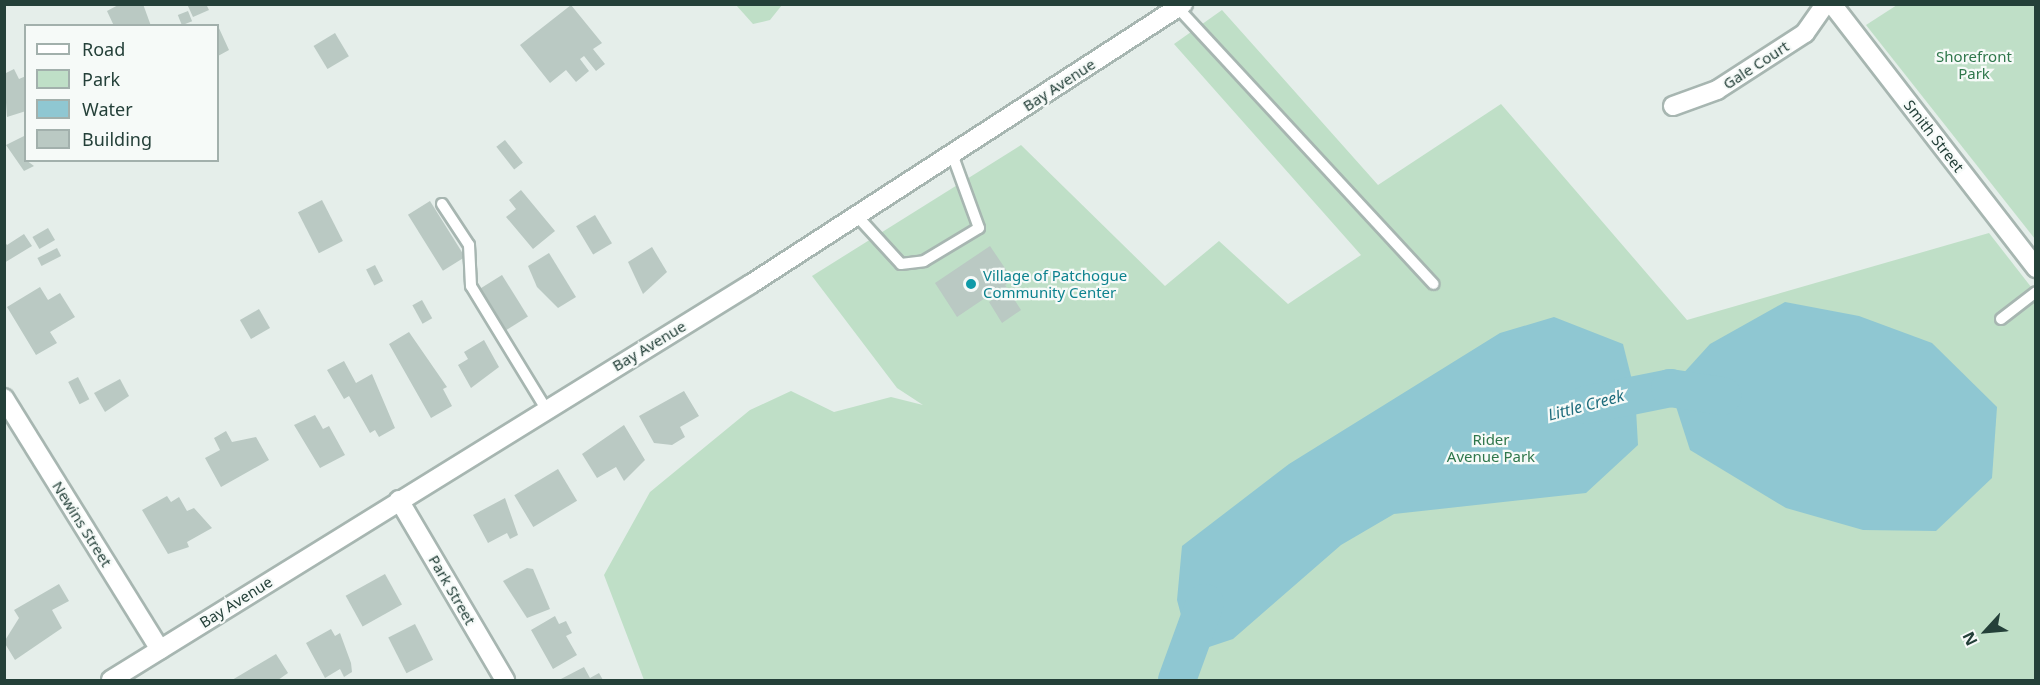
<!DOCTYPE html>
<style>
body{margin:0}
#map{position:relative;width:2040px;height:685px;overflow:hidden;background:#e5eeea;font-family:"Noto Sans",sans-serif}
div>[style]{position:absolute}
[style*='--x']{left:calc(var(--x)*1px);top:calc(var(--y)*1px);width:calc(var(--w)*1px);rotate:calc(var(--a)*1deg)}
.green>*{inset:0;background:#bfdfc7}
.water>*{inset:0;background:#8fc7d2}
.river>*{height:38px;margin:-19px;padding:0 19px;transform-origin:19px;border-radius:19px;background:#8fc7d2}
.building>*{inset:0;background:#bac9c3;transform-origin:0 0}
.roads{filter:drop-shadow(2px 0 #a7b6b1) drop-shadow(-2px 0 #a7b6b1) drop-shadow(0 2px #a7b6b1) drop-shadow(0 -2px #a7b6b1)}
.service>*{height:10px;margin:-5px;padding:0 5px;transform-origin:5px;border-radius:5px;background:#fff}
.minor>*{height:18px;margin:-9px;padding:0 9px;transform-origin:9px;border-radius:9px;background:#fff}
.dots>*{width:16px;height:16px;translate:-50% -50%;box-sizing:border-box;border:3px solid #f6faf8;border-radius:50%}
span{translate:-50% -50%;white-space:nowrap;text-align:center;line-height:1.15;-webkit-text-stroke:4.5px #f6faf8;paint-order:stroke}
.park-label{font-size:15px;color:#2f774b}
.street-label{font-size:15px;color:#244039}
.culture-label{font-size:15px;color:#0d838f}
.left{translate:0 -50%;text-align:left}
.water-label{font-size:16px;color:#1e6c7c;font-style:italic}
.frame{position:absolute;inset:0;border:6px solid #244039;pointer-events:none}
.legend{position:absolute;left:24px;top:24px;width:195px;height:138px;box-sizing:border-box;background:#f6faf8;border:2px solid #a2b0ac;margin:0;padding:8px 10px;list-style:none;font-size:18px;color:#244039}
.legend li{display:flex;align-items:center;gap:12px;height:30px}
.legend b{width:30px;border:2px solid #a2b0ac}
.north{position:absolute;left:1956px;top:601px;width:60px;height:60px;-webkit-text-stroke:4px #f6faf8;paint-order:stroke;rotate:244deg;font-size:16px;font-weight:700;line-height:24px;text-align:center;color:#244039}
.north::after{content:'';display:block;margin:auto;width:21px;height:27px;background:#244039;clip-path:polygon(50% 0,100% 100%,50% 72%,0 100%)}
</style>
<div id="map">
<div class="green">
<div style="clip-path:polygon(736px 5px,782px 5px,770px 20px,753px 24px)"></div>
<div style="clip-path:polygon(1897px 5px,2035px 5px,2035px 239px,1866px 25px)"></div>
<div style="clip-path:polygon(1222px 10px,1378px 185px,1501px 104px,1687px 320px,1989px 233px,2035px 292px,2035px 680px,1198px 680px,1188px 670px,1195px 680px,644px 680px,604px 575px,650px 492px,750px 410px,791px 391px,834px 412px,891px 397px,923px 405px,897px 388px,812px 276px,1021px 145px,1165px 286px,1219px 241px,1288px 304px,1361px 255px,1174px 44px)"></div>
</div>
<div class="water">
<div style="clip-path:polygon(1785px 302px,1859px 316px,1932px 343px,1997px 407px,1992px 478px,1936px 531px,1863px 530px,1786px 508px,1690px 450px,1670px 388px,1710px 344px)"></div>
<div style="clip-path:polygon(1554px 317px,1623px 344px,1635px 392px,1638px 445px,1586px 493px,1394px 514px,1341px 545px,1233px 639px,1191px 653px,1177px 600px,1182px 546px,1289px 464px,1500px 333px)"></div>
</div>
<div class="river">
<div style="--x:1586;--y:405;--w:86;--a:-11.4"></div>
<div style="--x:1670;--y:388;--w:53;--a:8.7"></div>
<div style="--x:1177;--y:680;--w:82;--a:-70"></div>
</div>
<div class="building">
<div style="clip-path:polygon(120px 4px,143px 4px,151px 26px,114px 26px,107px 11px)"></div>
<div style="clip-path:polygon(187px 4px,206px 4px,209px 10px,193px 17px)"></div>
<div style="clip-path:polygon(571px 5px,602px 43px,593px 49px,605px 64px,596px 71px,584px 56px,580px 59px,589px 71px,576px 82px,566px 70px,550px 83px,520px 45px)"></div>
<div style="left:188px;top:11px;width:11px;height:11px;rotate:68deg"></div>
<div style="clip-path:polygon(218px 26px,229px 50px,218px 56px,218px 64px)"></div>
<div style="left:335px;top:33px;width:27px;height:25px;rotate:59deg"></div>
<div style="clip-path:polygon(14px 69px,19px 79px,26px 76px,26px 111px,7px 117px,4px 74px)"></div>
<div style="clip-path:polygon(26px 135px,26px 160px,34px 166px,24px 171px,6px 145px)"></div>
<div style="left:505px;top:140px;width:29px;height:11px;rotate:52deg"></div>
<div style="clip-path:polygon(521px 190px,555px 231px,533px 249px,506px 217px,516px 209px,509px 200px)"></div>
<div style="left:322px;top:200px;width:46px;height:27px;rotate:63deg"></div>
<div style="left:430px;top:201px;width:66px;height:26px;rotate:58deg"></div>
<div style="left:595px;top:215px;width:33px;height:22px;rotate:59deg"></div>
<div style="left:48px;top:228px;width:14px;height:18px;rotate:60deg"></div>
<div style="clip-path:polygon(24px 234px,32px 246px,4px 263px,4px 241px,7px 245px)"></div>
<div style="clip-path:polygon(990px 246px,1013px 280px,1005px 285px,1021px 310px,1002px 323px,989px 302px,997px 297px,994px 292px,957px 317px,935px 283px)"></div>
<div style="clip-path:polygon(652px 247px,667px 272px,643px 294px,628px 262px)"></div>
<div style="left:57px;top:248px;width:9px;height:22px;rotate:63deg"></div>
<div style="clip-path:polygon(549px 253px,576px 297px,558px 308px,537px 287px,528px 266px)"></div>
<div style="left:375px;top:265px;width:18px;height:10px;rotate:63deg"></div>
<div style="left:502px;top:275px;width:49px;height:26px;rotate:58deg"></div>
<div style="clip-path:polygon(40px 287px,48px 300px,60px 293px,75px 317px,50px 332px,57px 343px,36px 355px,7px 307px)"></div>
<div style="left:422px;top:300px;width:21px;height:11px;rotate:61deg"></div>
<div style="left:259px;top:309px;width:22px;height:22px;rotate:60deg"></div>
<div style="clip-path:polygon(409px 332px,447px 387px,443px 389px,452px 406px,431px 418px,389px 344px)"></div>
<div style="clip-path:polygon(484px 340px,499px 367px,471px 388px,458px 365px,468px 359px,464px 352px)"></div>
<div style="clip-path:polygon(344px 361px,356px 383px,372px 374px,395px 428px,379px 437px,375px 430px,370px 433px,349px 396px,344px 399px,327px 370px)"></div>
<div style="left:78px;top:377px;width:25px;height:11px;rotate:63deg"></div>
<div style="clip-path:polygon(120px 379px,129px 396px,105px 412px,94px 393px)"></div>
<div style="clip-path:polygon(684px 391px,699px 416px,680px 427px,685px 437px,672px 445px,654px 443px,639px 416px)"></div>
<div style="clip-path:polygon(315px 415px,323px 429px,329px 426px,345px 455px,320px 468px,294px 425px)"></div>
<div style="clip-path:polygon(624px 425px,645px 460px,624px 481px,616px 467px,597px 478px,582px 454px)"></div>
<div style="clip-path:polygon(226px 431px,232px 442px,256px 437px,269px 460px,221px 487px,205px 458px,220px 450px,214px 438px)"></div>
<div style="left:558px;top:469px;width:37px;height:51px;rotate:59deg"></div>
<div style="clip-path:polygon(167px 496px,171px 502px,179px 497px,187px 511px,194px 508px,212px 528px,187px 542px,189px 547px,168px 554px,142px 510px)"></div>
<div style="clip-path:polygon(505px 498px,518px 535px,510px 539px,507px 533px,488px 543px,473px 515px)"></div>
<div style="clip-path:polygon(527px 568px,533px 569px,550px 609px,527px 618px,503px 581px)"></div>
<div style="left:385px;top:574px;width:35px;height:45px;rotate:61deg"></div>
<div style="clip-path:polygon(59px 584px,69px 601px,52px 610px,62px 628px,15px 660px,4px 642px,19px 618px,14px 610px)"></div>
<div style="clip-path:polygon(555px 616px,559px 624px,566px 621px,572px 633px,566px 636px,577px 655px,553px 669px,531px 630px)"></div>
<div style="left:415px;top:624px;width:40px;height:30px;rotate:63deg"></div>
<div style="clip-path:polygon(331px 629px,335px 636px,340px 633px,351px 663px,352px 672px,344px 677px,340px 669px,325px 678px,306px 643px)"></div>
<div style="clip-path:polygon(276px 654px,288px 673px,278px 680px,232px 680px)"></div>
<div style="clip-path:polygon(584px 667px,590px 678px,599px 673px,603px 680px,559px 680px)"></div>
</div>
<div class="roads">
<div class="service">
<div style="--x:1178;--y:8;--w:376;--a:47.2"></div>
<div style="--x:442;--y:204;--w:49;--a:56.6"></div>
<div style="--x:469;--y:245;--w:41;--a:87.2"></div>
<div style="--x:471;--y:286;--w:144;--a:58.6"></div>
<div style="--x:857;--y:216;--w:65;--a:47.5"></div>
<div style="--x:901;--y:264;--w:23;--a:-7"></div>
<div style="--x:924;--y:261;--w:64;--a:-31"></div>
<div style="--x:979;--y:228;--w:79;--a:-110"></div>
<div style="--x:2001;--y:319;--w:44;--a:-37.6"></div>
</div>
<div class="minor">
<div style="--x:1832;--y:4;--w:334;--a:52.3"></div>
<div style="--x:1673;--y:106;--w:47;--a:-20"></div>
<div style="--x:1717;--y:90;--w:105;--a:-32.9"></div>
<div style="--x:1805;--y:33;--w:35;--a:-55"></div>
<div style="--x:4;--y:398;--w:296;--a:58.2"></div>
<div style="--x:399;--y:500;--w:209;--a:59.5"></div>
<div style="--x:111;--y:680;--w:753;--a:-31.75"></div>
<div style="--x:751;--y:284;--w:515;--a:-32.95"></div>
</div>
</div>
<div class="dots">
<div style="left:971px;top:284px;background:#0f9aa8"></div>
</div>
<div class="park-label">
<span style="left:1974px;top:65px">Shorefront<br>Park</span>
<span style="left:1491px;top:448px">Rider<br>Avenue Park</span>
</div>
<div class="street-label">
<span style="left:1756px;top:65px;rotate:-33deg">Gale Court</span>
<span style="left:1059px;top:85px;rotate:-33deg">Bay Avenue</span>
<span style="left:1934px;top:136px;rotate:52deg">Smith Street</span>
<span style="left:649px;top:346px;rotate:-31deg">Bay Avenue</span>
<span style="left:82px;top:524px;rotate:58deg">Newins Street</span>
<span style="left:452px;top:590px;rotate:60deg">Park Street</span>
<span style="left:236px;top:602px;rotate:-32deg">Bay Avenue</span>
</div>
<div class="culture-label">
<span class="left" style="left:983px;top:284px">Village of Patchogue<br>Community Center</span>
</div>
<div class="water-label">
<span style="left:1586px;top:405px;rotate:-15deg">Little Creek</span>
</div>
<div class="frame"></div>
<ul class="legend">
<li><b style="height:8px;background:#fff"></b>Road</li>
<li><b style="height:16px;background:#bfdfc7"></b>Park</li>
<li><b style="height:16px;background:#8fc7d2"></b>Water</li>
<li><b style="height:16px;background:#bac9c3"></b>Building</li>
</ul>
<div class="north">N</div>
</div>
